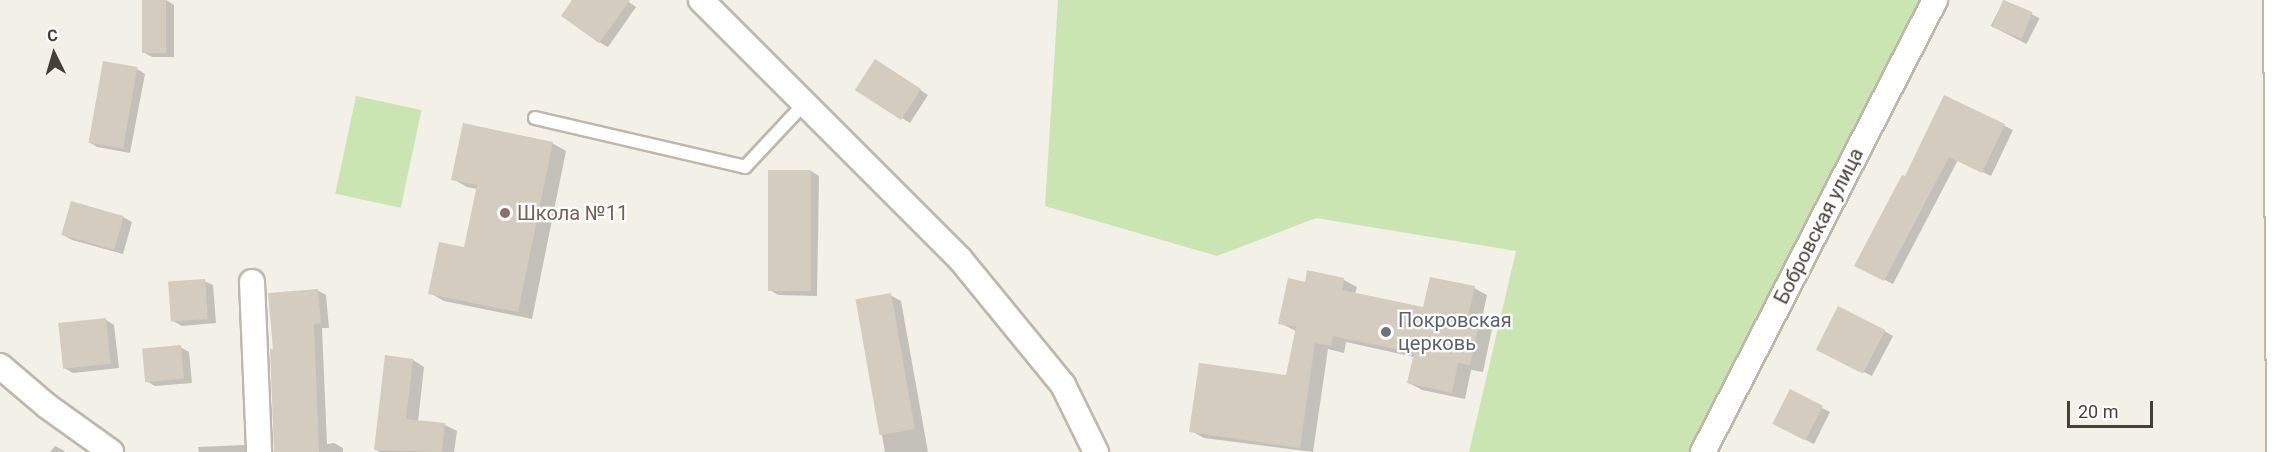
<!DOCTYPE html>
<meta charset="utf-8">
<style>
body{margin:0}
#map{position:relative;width:2286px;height:452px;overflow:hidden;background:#f3f0e8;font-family:Roboto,sans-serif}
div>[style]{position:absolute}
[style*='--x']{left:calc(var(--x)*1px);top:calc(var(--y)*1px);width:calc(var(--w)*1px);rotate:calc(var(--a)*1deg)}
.green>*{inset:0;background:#cbe5b2;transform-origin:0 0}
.shadow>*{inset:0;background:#0003;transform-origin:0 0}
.building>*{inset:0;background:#d4ccbe;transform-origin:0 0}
.roads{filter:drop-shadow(2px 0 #beb8ab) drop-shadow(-2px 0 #beb8ab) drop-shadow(0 2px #beb8ab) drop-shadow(0 -2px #beb8ab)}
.service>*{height:12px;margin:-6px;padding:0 6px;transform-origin:6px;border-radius:6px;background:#fff}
.minor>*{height:24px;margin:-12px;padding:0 12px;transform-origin:12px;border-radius:12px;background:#fff}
.dots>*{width:16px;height:16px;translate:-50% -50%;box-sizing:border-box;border:3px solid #fff;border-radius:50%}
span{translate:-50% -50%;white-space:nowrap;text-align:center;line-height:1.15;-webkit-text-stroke:4.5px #fff;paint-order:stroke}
.education-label{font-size:20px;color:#785e54}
.left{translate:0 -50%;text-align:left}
.street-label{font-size:20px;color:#464137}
.worship-label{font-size:20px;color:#5b616d}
.north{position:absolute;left:24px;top:24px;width:60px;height:60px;-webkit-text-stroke:4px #fff;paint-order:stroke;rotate:355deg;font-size:16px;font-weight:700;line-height:24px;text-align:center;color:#464137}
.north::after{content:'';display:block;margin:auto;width:21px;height:27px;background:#464137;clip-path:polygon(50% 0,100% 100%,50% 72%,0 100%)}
.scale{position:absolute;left:2067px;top:401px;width:86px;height:27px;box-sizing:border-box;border:3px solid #464137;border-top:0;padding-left:8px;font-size:18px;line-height:21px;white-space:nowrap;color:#464137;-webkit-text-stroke:4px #fff;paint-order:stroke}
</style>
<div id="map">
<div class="green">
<div style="clip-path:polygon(1058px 0,1923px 0,1694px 452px,1469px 452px,1516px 251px,1316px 218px,1217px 256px,1045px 206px)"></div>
<div style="left:356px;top:96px;width:67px;height:100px;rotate:12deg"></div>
</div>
<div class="shadow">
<div style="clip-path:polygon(144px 0,166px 0,174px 5px,174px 57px,152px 57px,143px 52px)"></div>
<div style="clip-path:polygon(574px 0,626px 0,636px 7px,608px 47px,599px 42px)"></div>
<div style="left:2004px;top:0;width:40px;height:29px;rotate:27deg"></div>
<div style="clip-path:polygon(104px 63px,137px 69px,145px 74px,130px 153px,97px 147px,89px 142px)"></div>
<div style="clip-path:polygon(884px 66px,928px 95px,910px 123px,857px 89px)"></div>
<div style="clip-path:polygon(1945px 97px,2013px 130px,1991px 176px,1958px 160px,1893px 284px,1865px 270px)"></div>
<div style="clip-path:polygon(552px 143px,566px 151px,532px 319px,444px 301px,430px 293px,465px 249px,477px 189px,467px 187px,453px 179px)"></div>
<div style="clip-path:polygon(811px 171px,819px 176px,817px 296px,778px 295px,770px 290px)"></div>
<div style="clip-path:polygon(123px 217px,132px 222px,123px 254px,72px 240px,63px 235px)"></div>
<div style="clip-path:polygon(1309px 272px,1344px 280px,1357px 287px,1355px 294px,1425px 309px,1474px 288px,1487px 295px,1481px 323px,1492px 329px,1483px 372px,1471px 370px,1465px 399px,1422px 390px,1409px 383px,1414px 357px,1346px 342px,1344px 353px,1328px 349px,1313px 452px,1204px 438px,1191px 431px,1288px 377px,1296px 331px,1280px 323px,1306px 283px)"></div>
<div style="clip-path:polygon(204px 281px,213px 285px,216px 323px,182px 326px,173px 321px)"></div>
<div style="clip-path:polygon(317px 290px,326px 295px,329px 328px,322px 328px,327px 444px,334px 443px,343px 448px,343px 452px,274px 452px,275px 350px)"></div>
<div style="clip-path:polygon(890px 295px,901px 301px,928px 452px,885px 452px,857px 300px)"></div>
<div style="clip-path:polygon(106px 320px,114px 325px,119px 368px,73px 373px,64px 368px)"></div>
<div style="clip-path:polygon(1884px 331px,1893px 336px,1872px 376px,1826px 353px)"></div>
<div style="clip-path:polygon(180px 347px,189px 352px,192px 383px,155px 386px,146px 381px)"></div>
<div style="clip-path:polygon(413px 360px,424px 367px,418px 422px,445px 425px,457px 431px,454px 452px,380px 452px,376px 450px)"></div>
<div style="clip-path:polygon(1822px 408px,1830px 412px,1814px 444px,1782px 428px)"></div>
<div style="clip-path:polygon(244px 445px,253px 452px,199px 452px,198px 447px)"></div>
<div style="clip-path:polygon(55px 446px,63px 450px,65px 452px,50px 452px)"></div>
</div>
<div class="building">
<div style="left:142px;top:0;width:24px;height:53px"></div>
<div style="clip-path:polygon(572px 0,630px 0,599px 43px,561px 16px)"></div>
<div style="left:2003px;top:0;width:32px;height:29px;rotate:22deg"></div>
<div style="left:875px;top:59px;width:55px;height:37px;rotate:33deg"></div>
<div style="left:103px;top:61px;width:35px;height:83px;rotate:10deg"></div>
<div style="clip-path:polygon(1944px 95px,2005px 124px,1982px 173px,1949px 157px,1884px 281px,1854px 266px,1902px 175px,1905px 176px)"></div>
<div style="clip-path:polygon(463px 123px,553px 142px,518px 312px,428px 294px,439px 242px,464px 247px,477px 185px,451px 180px)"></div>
<div style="left:768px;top:170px;width:43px;height:121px"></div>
<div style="left:71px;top:201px;width:55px;height:35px;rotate:16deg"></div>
<div style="clip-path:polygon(1307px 270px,1344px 278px,1342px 290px,1423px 307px,1430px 277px,1475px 286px,1468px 317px,1480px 320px,1470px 365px,1458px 363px,1452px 393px,1407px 383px,1414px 353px,1333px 336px,1331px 346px,1315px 343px,1300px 448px,1189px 432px,1199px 363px,1286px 375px,1296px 327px,1278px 324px,1288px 278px,1305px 282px)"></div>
<div style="left:205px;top:279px;width:40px;height:37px;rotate:86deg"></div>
<div style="clip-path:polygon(318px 289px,321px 323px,314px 324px,319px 452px,274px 452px,270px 349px,273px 349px,268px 293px)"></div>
<div style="left:891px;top:293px;width:138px;height:36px;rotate:80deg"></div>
<div style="left:1838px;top:306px;width:53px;height:49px;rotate:27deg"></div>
<div style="left:106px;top:318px;width:46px;height:48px;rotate:84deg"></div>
<div style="left:181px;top:345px;width:34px;height:39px;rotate:85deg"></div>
<div style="clip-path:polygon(385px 355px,413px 359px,406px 419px,445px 423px,442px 452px,374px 450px)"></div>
<div style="left:1790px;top:389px;width:37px;height:39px;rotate:27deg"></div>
</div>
<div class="roads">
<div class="service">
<div style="--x:535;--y:118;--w:216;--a:13.1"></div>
<div style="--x:745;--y:167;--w:85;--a:-46.9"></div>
</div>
<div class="minor">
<div style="--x:701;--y:0;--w:366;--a:45"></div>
<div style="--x:960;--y:259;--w:163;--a:50.7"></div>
<div style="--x:1063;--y:385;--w:75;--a:63.8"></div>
<div style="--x:2276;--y:0;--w:452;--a:89.6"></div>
<div style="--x:252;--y:282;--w:170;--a:87.6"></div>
<div style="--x:0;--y:366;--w:62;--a:40.4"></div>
<div style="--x:47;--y:406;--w:79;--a:35.7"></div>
<div style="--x:1703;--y:452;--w:508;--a:-62.83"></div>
</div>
</div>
<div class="dots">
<div style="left:505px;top:213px;background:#8d6e63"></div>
<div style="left:1386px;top:332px;background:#6b7280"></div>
</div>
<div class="education-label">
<span class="left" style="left:517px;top:213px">Школа №11</span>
</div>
<div class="street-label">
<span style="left:1819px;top:226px;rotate:-63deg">Бобровская улица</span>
</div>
<div class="worship-label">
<span class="left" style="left:1398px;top:332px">Покровская<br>церковь</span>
</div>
<div class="north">С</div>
<div class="scale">20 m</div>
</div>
